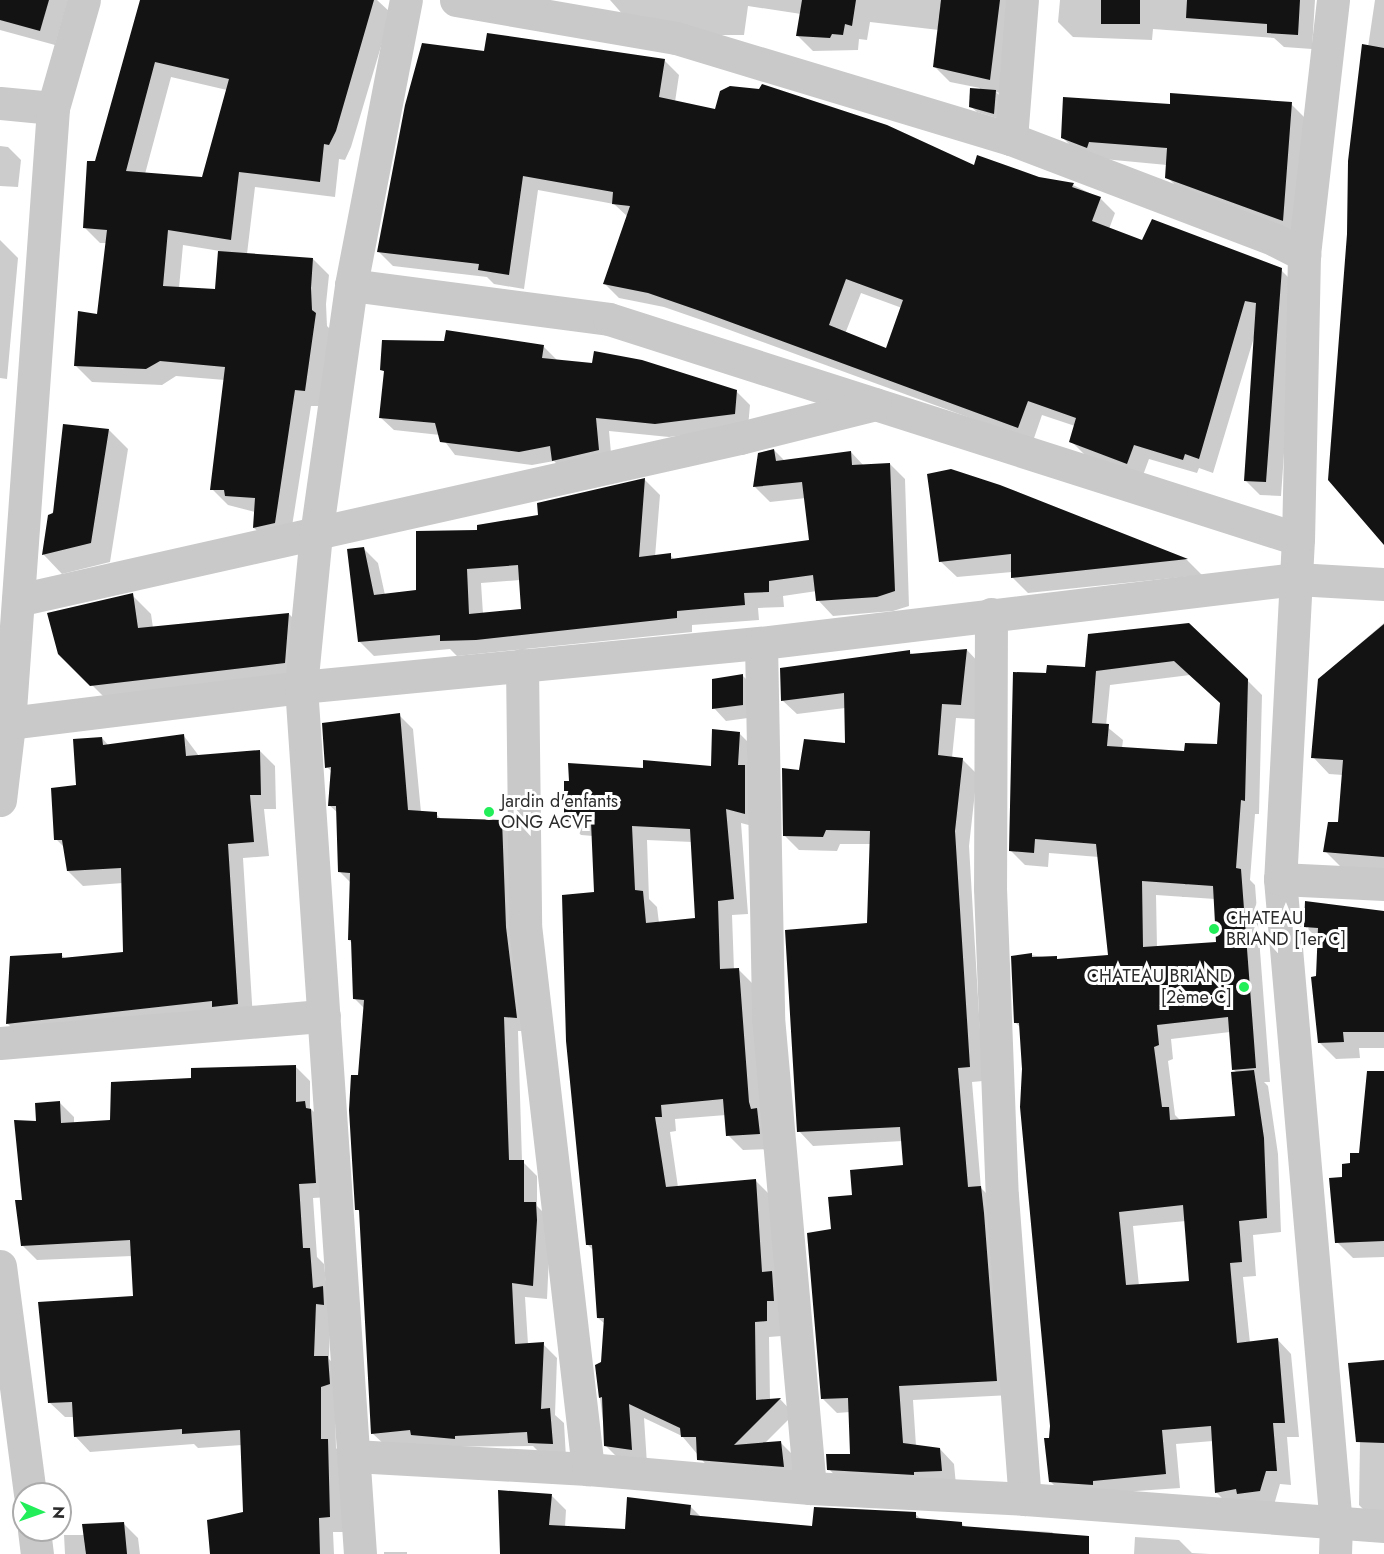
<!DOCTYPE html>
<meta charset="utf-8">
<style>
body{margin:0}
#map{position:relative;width:1384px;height:1554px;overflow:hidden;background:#fff;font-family:Jost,sans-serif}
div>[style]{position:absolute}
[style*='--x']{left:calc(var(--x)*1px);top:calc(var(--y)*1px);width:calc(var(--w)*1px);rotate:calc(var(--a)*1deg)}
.shadow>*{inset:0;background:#0003;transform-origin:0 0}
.building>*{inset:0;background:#131313;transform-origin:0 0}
.minor>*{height:33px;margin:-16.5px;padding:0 16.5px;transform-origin:16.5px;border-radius:16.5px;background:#c9c9c9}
.dots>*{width:16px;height:16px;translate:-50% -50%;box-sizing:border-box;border:3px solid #fff;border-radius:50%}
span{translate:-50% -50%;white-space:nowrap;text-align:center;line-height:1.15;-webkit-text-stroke:6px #fff;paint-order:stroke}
.poi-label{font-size:18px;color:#2c2c2c}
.left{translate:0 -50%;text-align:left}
.right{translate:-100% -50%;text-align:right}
.north{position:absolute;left:12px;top:1482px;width:60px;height:60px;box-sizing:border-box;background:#fff;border:2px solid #ababab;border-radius:50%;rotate:92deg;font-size:16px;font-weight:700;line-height:24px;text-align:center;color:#2c2c2c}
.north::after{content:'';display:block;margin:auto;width:21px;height:27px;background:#22ee5a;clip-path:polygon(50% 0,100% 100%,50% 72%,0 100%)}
</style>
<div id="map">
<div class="shadow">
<div style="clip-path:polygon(0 0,68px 0,55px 45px,0 30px)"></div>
<div style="clip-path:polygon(evenodd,141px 0,377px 0,391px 13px,351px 147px,345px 160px,339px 159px,335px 197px,255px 187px,247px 254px,313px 259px,329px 275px,326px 304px,327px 326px,331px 330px,321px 406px,311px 406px,290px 539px,270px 543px,254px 528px,255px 512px,228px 505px,212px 489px,225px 380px,176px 376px,162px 385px,92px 382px,76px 366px,98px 315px,107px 243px,100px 243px,84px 227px,96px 163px,141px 0,171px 77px,227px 90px,203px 179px,145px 174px,171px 77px,141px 0,183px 245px,220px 251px,216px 290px,179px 288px,183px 245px)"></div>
<div style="clip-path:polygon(610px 0,1016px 0,1005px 94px,996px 92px,1001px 97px,1000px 119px,977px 112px,970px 106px,980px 88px,950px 82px,935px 67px,939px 30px,870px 22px,867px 40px,859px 39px,858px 50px,813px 51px,798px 36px,801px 14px,748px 6px,744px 35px,699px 35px,625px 17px)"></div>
<div style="clip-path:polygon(1060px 0,1315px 0,1312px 49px,1284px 47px,1274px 38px,1153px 29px,1152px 40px,1073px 37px,1058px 22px)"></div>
<div style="clip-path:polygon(1375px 0,1384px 0,1384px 543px,1368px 47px)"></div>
<div style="clip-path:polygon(evenodd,486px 53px,664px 60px,679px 75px,675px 102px,975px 167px,1073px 185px,1100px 198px,1115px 213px,1109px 229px,1142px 242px,1281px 270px,1296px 285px,1281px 496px,1260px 495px,1245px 480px,1255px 334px,1213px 473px,1199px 468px,1197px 473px,1149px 459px,1142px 478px,1086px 456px,1071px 441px,1075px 426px,1042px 415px,1033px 441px,716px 325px,664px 307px,619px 298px,605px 284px,628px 217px,614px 204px,538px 190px,524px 289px,494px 284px,487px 277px,393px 266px,378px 251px,486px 53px,861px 293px,902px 308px,887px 350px,845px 334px,861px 293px)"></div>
<div style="clip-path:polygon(1291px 104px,1310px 123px,1301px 239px,1186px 196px,1167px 177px,1167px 165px,1082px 157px,1063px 138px,1171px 105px)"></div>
<div style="clip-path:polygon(0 146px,8px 147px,21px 160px,18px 187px,0 186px)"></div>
<div style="clip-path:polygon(0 240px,18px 258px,7px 379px,0 378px)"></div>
<div style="clip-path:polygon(543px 346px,557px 360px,736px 391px,750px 405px,748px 427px,669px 437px,609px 431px,612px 464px,566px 474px,554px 461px,532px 465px,455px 455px,440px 435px,394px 430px,380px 417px,386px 373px,381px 369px)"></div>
<div style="clip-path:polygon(109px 430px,128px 449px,110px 562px,62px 574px,44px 555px,50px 516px)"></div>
<div style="clip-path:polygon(evenodd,774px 450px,785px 461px,851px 452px,864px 466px,890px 464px,905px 479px,909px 606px,893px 611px,833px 616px,818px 600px,817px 591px,783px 596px,784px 607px,758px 608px,759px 620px,692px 625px,692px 632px,457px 656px,450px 649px,374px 656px,359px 641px,363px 548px,378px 563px,385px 595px,418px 591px,479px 532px,540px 516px,538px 504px,645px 480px,660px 495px,655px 557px,670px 555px,675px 560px,811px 541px,806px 498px,770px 502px,755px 487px,759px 454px,774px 450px,520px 580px,523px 610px,483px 614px,481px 583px,520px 580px)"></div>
<div style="clip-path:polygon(951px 471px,1187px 560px,1202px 575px,1028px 593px,1012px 577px,1012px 572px,957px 577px,940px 561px)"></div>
<div style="clip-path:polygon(132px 595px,151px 614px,153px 628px,289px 614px,308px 633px,303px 681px,111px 704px,60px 653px)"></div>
<div style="clip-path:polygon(1384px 623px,1384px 871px,1342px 868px,1325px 851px,1340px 823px,1343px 775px,1329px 774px,1313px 757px,1319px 679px)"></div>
<div style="clip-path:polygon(evenodd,1089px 635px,1247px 680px,1262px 695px,1259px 814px,1255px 814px,1250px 880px,1255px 885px,1270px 1082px,1264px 1082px,1268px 1086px,1278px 1154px,1281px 1232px,1253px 1235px,1256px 1276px,1243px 1277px,1250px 1343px,1277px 1339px,1291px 1354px,1299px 1437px,1287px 1437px,1291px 1485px,1280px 1484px,1274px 1505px,1231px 1507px,1216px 1492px,1213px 1441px,1176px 1444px,1180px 1488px,1065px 1496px,1050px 1481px,1052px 1426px,1021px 1028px,1015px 1022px,1031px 955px,1059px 960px,1109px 956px,1099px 857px,1049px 853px,1048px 867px,1025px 865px,1010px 850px,1048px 674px,1087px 669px,1089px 635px,1190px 675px,1221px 703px,1218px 746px,1185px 753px,1122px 748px,1123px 740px,1106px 726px,1110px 685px,1190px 675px,1089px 635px,1156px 895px,1215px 899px,1217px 943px,1157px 947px,1156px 895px,1089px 635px,1230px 1032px,1233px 1069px,1237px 1073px,1236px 1118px,1181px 1121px,1175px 1115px,1168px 1061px,1173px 1059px,1171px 1039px,1230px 1032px,1089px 635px,1186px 1221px,1191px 1282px,1139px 1286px,1133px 1226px,1186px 1221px)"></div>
<div style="clip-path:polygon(967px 650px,981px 665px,975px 719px,956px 718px,952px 758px,962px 759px,977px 774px,969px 846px,983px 1081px,972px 1082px,981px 1188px,995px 1202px,1011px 1395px,913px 1400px,916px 1446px,940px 1449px,954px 1464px,956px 1485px,843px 1484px,829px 1469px,852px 1455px,850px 1412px,837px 1413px,822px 1398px,832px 1231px,854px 1196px,905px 1166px,903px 1141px,813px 1146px,799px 1131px,868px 925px,871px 844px,840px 844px,837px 851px,799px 850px,785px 836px,800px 771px,846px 745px,845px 708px,797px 714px,782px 700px,909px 651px,913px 655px)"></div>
<div style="clip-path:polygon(742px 675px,755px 688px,755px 717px,726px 721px,714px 708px)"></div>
<div style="clip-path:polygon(399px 715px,413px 729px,421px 812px,436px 814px,442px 820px,502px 822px,516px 836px,530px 1031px,518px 1031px,522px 1161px,537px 1176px,537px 1206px,549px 1218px,550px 1235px,547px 1299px,525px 1297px,528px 1344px,543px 1344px,557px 1358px,555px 1415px,564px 1423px,566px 1458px,543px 1456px,533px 1446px,387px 1447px,372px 1433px,361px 1213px,357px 1209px,359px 1077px,365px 1009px,355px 999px,353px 944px,349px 940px,351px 883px,340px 872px,338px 813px,329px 805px,332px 772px,327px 767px)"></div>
<div style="clip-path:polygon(evenodd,739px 733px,754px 748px,760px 828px,741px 823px,748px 914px,732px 915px,734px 970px,739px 970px,754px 985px,774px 1149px,743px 1150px,728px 1135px,726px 1115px,675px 1119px,676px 1131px,670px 1132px,678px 1187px,755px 1180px,770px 1195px,782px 1336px,769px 1337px,770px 1400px,780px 1399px,794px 1414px,764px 1444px,781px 1443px,796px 1458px,798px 1481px,714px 1474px,682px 1436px,644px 1418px,647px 1464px,621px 1461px,606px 1446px,600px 1397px,605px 1324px,598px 1318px,594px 1251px,588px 1245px,595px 894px,593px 836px,581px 835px,566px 820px,570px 765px,644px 770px,713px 767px,739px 733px,647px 840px,692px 842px,696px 919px,659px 923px,657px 907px,649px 899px,647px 840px)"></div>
<div style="clip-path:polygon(184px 736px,199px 756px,260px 751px,275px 766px,276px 809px,264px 809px,269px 856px,243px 858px,253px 1019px,22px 1038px,7px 1023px,61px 955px,66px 959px,125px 953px,123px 883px,83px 886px,68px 871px,65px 848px,56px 839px,102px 738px,109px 746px)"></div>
<div style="clip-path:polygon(1306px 903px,1384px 912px,1384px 1048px,1359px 1048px,1360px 1058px,1336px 1059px,1319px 1042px,1319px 940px,1306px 927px)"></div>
<div style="clip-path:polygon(295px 1066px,310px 1081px,310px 1108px,320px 1118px,330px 1197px,313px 1198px,317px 1257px,324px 1264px,330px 1318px,329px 1359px,342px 1373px,335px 1402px,336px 1448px,343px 1455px,345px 1532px,333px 1532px,334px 1554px,211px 1554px,245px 1513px,242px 1445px,198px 1448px,194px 1444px,90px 1452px,76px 1437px,74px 1417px,65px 1417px,49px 1402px,135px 1297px,132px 1256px,37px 1260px,22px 1245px,24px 1201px,37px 1122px,59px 1102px,74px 1117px,74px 1124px,112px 1122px,192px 1079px)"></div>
<div style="clip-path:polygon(1384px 1117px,1384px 1257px,1353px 1258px,1337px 1242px,1343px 1179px)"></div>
<div style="clip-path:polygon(1384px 1360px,1384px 1518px,1371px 1517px,1359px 1505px,1360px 1442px)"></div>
<div style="clip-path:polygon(552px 1496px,566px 1510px,565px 1527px,626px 1531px,690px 1506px,701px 1517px,813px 1527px,915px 1514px,922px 1520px,961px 1523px,965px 1527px,1052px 1532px,1068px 1548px,1084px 1548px,1090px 1554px,500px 1554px)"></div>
<div style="clip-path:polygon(123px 1523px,138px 1538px,140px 1554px,65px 1554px,64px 1535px,85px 1535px)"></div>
<div style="clip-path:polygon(1135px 1537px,1179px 1540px,1192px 1553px,1210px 1554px,1134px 1554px)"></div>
<div style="left:384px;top:1552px;width:23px;height:2px"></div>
</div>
<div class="building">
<div style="clip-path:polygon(0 0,49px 0,40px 31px,0 20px)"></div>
<div style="clip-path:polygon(evenodd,140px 0,374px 0,336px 131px,329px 145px,324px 144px,320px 182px,239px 172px,231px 240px,168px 230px,163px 286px,215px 289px,218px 251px,313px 258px,311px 288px,312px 310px,316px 313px,305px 391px,295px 390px,275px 523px,253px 528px,255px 498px,225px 496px,224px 490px,210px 490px,225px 367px,160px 361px,146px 369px,74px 366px,78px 311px,97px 314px,107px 230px,83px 228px,87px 161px,95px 161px,140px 0,155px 62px,229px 79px,202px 177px,126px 171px,155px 62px)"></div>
<div style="clip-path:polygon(802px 0,856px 0,852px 26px,845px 24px,843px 35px,832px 34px,830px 38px,796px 36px)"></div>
<div style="clip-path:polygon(941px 0,1000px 0,990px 80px,933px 67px)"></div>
<div style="left:1101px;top:0;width:39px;height:24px"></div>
<div style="clip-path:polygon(1187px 0,1300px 0,1298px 35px,1267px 33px,1267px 24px,1186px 18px)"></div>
<div style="clip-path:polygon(evenodd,487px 33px,665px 59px,659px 97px,715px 109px,720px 91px,730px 86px,759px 89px,762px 84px,887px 125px,974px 165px,977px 155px,1039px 177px,1074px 183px,1072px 187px,1101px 197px,1092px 221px,1142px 240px,1152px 219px,1282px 268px,1266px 482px,1244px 481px,1256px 303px,1245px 301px,1199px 459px,1185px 454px,1183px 460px,1134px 445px,1127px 464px,1069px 442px,1076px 418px,1028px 401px,1018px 428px,700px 311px,648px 293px,603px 284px,630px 206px,612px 204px,613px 192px,523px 176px,509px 275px,478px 270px,479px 264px,377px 252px,405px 105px,422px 43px,484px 51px,487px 33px,846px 279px,903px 300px,886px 348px,829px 325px,846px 279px)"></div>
<div style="clip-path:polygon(1362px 44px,1384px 48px,1384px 545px,1328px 480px,1347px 234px,1348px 161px)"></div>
<div style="clip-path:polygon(970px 88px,996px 90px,994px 114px,969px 107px)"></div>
<div style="clip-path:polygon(1170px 93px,1292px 102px,1283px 221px,1165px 178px,1167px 148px,1089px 142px,1087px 148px,1061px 138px,1063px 97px,1170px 104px)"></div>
<div style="clip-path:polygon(446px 330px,544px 345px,542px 358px,592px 363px,594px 351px,642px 360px,737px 390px,735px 414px,655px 424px,596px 418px,599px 450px,552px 461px,550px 446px,519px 452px,440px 442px,435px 423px,379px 418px,384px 371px,380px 370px,382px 340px,444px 341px)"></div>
<div style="clip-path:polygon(63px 424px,109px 429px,91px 543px,42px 555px,48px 515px,53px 513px)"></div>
<div style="clip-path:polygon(evenodd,774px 449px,776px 461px,851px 451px,852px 465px,890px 463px,895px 591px,877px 597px,816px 601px,813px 575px,769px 581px,769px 592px,744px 593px,745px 605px,677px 611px,677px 618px,476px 640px,440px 641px,440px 635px,358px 642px,347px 549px,364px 547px,374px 595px,416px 590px,416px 531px,477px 530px,477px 525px,538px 515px,537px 503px,645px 478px,639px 557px,671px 553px,671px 559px,809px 540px,802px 482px,753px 487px,758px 453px,774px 449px,518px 565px,521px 609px,469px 614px,467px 569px,518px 565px)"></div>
<div style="clip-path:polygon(951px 469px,1000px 485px,1188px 559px,1011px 578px,1011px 554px,939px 562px,927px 474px)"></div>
<div style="clip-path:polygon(133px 593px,138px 628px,289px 613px,285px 663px,90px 686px,58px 654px,47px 613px)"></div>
<div style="clip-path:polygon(evenodd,1189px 623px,1248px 679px,1245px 801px,1241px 800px,1236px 868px,1241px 869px,1256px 1068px,1232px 1070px,1228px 1017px,1157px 1025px,1159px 1045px,1154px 1047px,1162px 1107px,1169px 1107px,1170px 1120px,1235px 1116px,1231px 1072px,1254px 1070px,1264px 1138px,1267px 1218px,1239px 1221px,1242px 1262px,1230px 1263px,1237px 1343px,1278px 1338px,1285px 1423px,1273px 1423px,1277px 1471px,1266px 1471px,1260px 1491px,1237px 1494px,1236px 1489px,1215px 1493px,1211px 1426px,1162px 1430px,1166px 1474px,1093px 1481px,1093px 1485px,1049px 1482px,1044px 1438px,1049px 1438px,1050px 1426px,1020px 1107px,1022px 1069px,1019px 1023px,1014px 1023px,1011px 956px,1032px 953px,1032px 957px,1057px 956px,1057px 959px,1108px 955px,1096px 844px,1035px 839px,1034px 853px,1009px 851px,1013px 672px,1046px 673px,1047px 665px,1085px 667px,1088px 634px,1189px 623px,1174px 661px,1220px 703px,1217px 744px,1185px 743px,1184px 751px,1107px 746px,1109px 724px,1092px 723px,1096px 671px,1174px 661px,1189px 623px,1142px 881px,1213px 886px,1216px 942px,1143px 947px,1142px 881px,1189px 623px,1183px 1205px,1189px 1281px,1126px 1285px,1119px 1212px,1183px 1205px)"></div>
<div style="clip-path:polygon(1384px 624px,1384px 857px,1323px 852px,1328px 822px,1338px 822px,1343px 760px,1311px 758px,1318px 679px)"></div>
<div style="clip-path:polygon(967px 649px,961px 705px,942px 704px,938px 755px,963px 758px,955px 831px,970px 1067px,958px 1068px,968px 1187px,981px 1186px,984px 1213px,997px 1381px,899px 1386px,903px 1443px,940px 1448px,942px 1471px,914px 1472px,914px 1475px,827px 1470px,826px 1454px,850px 1454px,848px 1398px,821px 1399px,807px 1233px,831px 1229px,828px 1197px,852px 1195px,850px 1170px,903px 1165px,900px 1127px,797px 1132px,785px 930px,867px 923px,870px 831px,826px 830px,823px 837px,783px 836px,782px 768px,799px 770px,804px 739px,845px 743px,844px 693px,781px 701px,780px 668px,910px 650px,910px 654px)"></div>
<div style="clip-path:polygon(743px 674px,743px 705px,712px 709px,712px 679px)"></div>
<div style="clip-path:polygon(400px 713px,408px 810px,437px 812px,437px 818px,502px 820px,506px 927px,517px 1018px,504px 1017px,509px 1160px,524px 1160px,524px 1202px,536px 1202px,537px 1220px,533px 1286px,512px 1283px,515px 1344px,544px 1342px,541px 1409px,550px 1408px,553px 1444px,528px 1443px,527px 1432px,455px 1436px,455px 1439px,411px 1435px,410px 1430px,371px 1434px,359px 1210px,355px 1210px,349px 1110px,351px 1075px,358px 1075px,364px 1000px,353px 999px,351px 940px,348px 940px,350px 873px,338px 872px,336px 806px,328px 806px,331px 767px,325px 768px,322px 723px)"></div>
<div style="clip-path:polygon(evenodd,712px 729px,740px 732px,738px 765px,745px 765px,745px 814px,726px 809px,734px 899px,718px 901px,720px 969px,739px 968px,749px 1102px,751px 1109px,757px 1108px,760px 1134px,726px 1136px,723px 1099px,661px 1105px,662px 1117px,655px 1117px,666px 1187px,756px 1179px,762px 1272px,772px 1271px,774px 1301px,767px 1301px,767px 1321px,755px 1322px,756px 1400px,781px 1398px,734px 1445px,781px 1441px,784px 1467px,697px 1460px,696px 1437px,681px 1437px,680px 1428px,629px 1404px,632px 1450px,604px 1446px,602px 1397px,599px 1398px,595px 1365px,601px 1362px,604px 1318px,597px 1318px,592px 1245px,586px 1245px,566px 1041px,562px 895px,594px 892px,591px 822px,564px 821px,564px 781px,569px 781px,568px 763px,643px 768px,643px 760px,711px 766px,712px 729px,632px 826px,690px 829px,695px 918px,646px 923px,643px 891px,635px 890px,632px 826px)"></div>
<div style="clip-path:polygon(184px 734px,186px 756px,260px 750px,261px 795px,250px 795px,254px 842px,228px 844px,238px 1004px,212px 1007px,212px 1001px,6px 1024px,10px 956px,62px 953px,62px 958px,123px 952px,121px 868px,67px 871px,62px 840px,54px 840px,51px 788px,76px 785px,73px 739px,102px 737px,103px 745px)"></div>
<div style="clip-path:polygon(1305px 901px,1384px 911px,1384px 1032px,1343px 1032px,1344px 1042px,1318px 1043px,1311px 977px,1316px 976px,1318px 928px,1304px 927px)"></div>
<div style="clip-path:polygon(296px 1065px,296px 1102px,305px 1101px,306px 1108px,311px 1109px,316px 1183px,299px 1184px,303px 1248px,310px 1248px,313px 1288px,323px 1286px,324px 1305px,316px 1304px,314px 1356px,328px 1356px,330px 1384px,321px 1387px,321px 1439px,328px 1439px,330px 1517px,319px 1518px,320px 1554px,210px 1554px,207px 1520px,243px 1512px,240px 1430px,182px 1434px,182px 1429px,74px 1437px,72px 1402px,48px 1403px,38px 1302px,133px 1296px,130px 1240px,21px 1246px,15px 1200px,22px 1200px,14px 1120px,36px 1121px,35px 1103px,60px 1101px,61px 1123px,110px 1120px,111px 1082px,191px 1078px,191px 1068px)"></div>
<div style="clip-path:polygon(1367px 1071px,1384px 1071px,1384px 1241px,1335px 1243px,1329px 1178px,1342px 1177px,1342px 1164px,1350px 1163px,1350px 1153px,1359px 1153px)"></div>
<div style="clip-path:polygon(1384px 1360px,1384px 1443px,1356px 1442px,1348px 1363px)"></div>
<div style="clip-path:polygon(498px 1490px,552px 1494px,549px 1525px,625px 1529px,627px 1497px,691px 1505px,690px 1515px,812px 1526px,814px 1507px,916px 1512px,916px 1518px,962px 1522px,962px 1526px,1089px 1536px,1089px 1554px,500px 1554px)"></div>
<div style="clip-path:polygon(124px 1522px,127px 1554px,86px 1554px,82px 1524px)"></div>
</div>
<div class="minor">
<div style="--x:456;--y:0;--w:223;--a:9.8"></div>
<div style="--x:676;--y:38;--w:350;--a:16.8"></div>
<div style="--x:1011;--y:139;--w:283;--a:20.9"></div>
<div style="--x:1275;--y:240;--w:33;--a:27"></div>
<div style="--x:1333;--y:0;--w:257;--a:96.5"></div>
<div style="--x:1304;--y:255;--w:284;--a:91.2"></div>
<div style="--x:1298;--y:539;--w:340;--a:93"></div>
<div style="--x:1280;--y:879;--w:648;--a:85.05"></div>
<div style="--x:1336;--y:1525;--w:29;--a:92"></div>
<div style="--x:0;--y:103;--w:53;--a:5.4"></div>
<div style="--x:1011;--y:139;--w:139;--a:-85.5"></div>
<div style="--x:351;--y:285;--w:260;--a:7.5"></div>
<div style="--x:609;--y:319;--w:723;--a:17.71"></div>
<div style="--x:18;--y:600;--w:740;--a:-12.65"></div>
<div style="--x:740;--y:438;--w:139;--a:-14.1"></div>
<div style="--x:991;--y:614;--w:274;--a:90.2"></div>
<div style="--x:990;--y:888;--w:308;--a:87.8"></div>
<div style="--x:1002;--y:1196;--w:304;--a:85.7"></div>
<div style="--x:761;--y:643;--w:374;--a:88.9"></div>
<div style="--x:768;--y:1017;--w:473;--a:84.9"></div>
<div style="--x:522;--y:665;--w:260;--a:89.3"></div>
<div style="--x:525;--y:925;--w:548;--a:83.39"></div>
<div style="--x:0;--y:724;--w:303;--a:-7"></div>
<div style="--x:301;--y:687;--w:462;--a:-5.5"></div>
<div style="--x:761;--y:643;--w:539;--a:-6.82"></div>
<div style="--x:1296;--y:579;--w:88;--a:3.3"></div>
<div style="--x:0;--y:800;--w:77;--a:-83.2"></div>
<div style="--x:9;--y:724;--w:618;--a:-85.91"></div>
<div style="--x:53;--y:108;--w:112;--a:-74"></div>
<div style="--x:1280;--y:879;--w:104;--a:2.8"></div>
<div style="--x:0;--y:1043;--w:325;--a:-4.8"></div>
<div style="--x:0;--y:1266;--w:230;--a:82.5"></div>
<div style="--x:354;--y:1456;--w:234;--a:3.2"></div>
<div style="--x:588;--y:1469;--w:223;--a:4.9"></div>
<div style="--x:810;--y:1488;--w:215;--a:2.9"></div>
<div style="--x:1025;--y:1499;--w:360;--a:4.3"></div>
<div style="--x:34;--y:1530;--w:24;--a:83"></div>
<div style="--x:360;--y:1554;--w:869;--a:-93.89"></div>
<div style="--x:301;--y:687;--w:153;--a:-84.4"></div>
<div style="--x:316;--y:535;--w:252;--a:-82"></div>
<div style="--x:351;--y:285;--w:290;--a:-79.1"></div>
</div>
<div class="dots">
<div style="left:489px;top:812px;background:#22ee5a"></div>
<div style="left:1214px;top:929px;background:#22ee5a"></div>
<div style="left:1244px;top:987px;background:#22ee5a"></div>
</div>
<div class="poi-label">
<span class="left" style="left:501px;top:812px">Jardin d'enfants<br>ONG ACVF</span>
<span class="left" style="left:1226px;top:929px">CHATEAU<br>BRIAND [1er C]</span>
<span class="right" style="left:1232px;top:987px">CHATEAU BRIAND<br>[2ème C]</span>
</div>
<div class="north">N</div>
</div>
